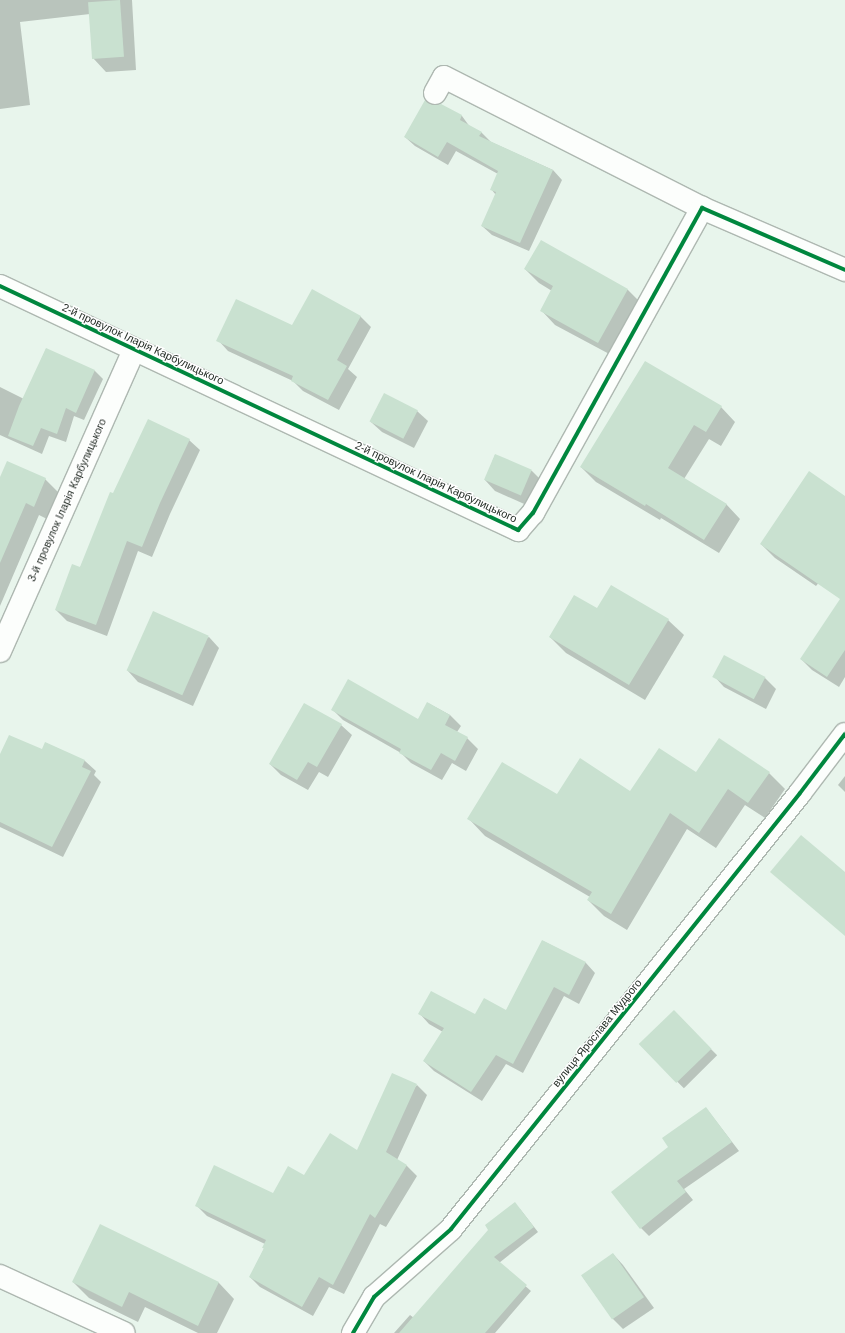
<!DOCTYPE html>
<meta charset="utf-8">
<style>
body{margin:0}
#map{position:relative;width:845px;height:1333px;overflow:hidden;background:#e8f5ec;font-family:Helvetica,sans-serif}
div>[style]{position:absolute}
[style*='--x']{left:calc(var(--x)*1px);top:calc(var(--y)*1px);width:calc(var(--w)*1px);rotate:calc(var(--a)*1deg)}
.shadow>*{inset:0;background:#0003;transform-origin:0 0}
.building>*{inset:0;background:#c9e1d0;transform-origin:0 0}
.roads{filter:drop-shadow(1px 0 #aeb8b1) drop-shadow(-1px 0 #aeb8b1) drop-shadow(0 1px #aeb8b1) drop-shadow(0 -1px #aeb8b1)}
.minor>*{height:22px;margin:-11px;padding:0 11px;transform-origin:11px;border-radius:11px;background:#fcfefc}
.secondary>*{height:22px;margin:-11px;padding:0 11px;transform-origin:11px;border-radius:11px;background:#fcfefc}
.cycleway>*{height:4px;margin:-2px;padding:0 2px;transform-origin:2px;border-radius:2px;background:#00873e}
span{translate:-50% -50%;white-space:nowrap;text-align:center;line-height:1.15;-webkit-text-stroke:3px #fff;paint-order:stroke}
.street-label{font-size:11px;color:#262f28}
</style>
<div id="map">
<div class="shadow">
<div style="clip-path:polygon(0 0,132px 0,136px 70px,106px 72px,93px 58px,90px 14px,20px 22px,30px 105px,0 109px)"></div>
<div style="clip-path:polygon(441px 105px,462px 116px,470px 127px,481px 132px,491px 142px,553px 170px,562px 180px,529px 251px,492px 235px,482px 226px,496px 195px,491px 189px,498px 174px,456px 151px,448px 165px,415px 146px,405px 137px,435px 107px)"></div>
<div style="clip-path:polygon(541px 242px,628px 290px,642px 304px,613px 356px,555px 325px,541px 310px,552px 291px,539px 283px,525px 269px)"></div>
<div style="clip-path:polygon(360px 316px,371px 327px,348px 369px,357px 377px,339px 410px,303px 391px,293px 381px,228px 351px,218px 340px)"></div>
<div style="clip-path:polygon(46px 349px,95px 371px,103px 379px,84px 420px,74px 416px,66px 442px,49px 436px,42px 454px,0 435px,0 387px,24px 399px)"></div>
<div style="clip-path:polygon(721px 407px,735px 422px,721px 446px,709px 439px,684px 479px,726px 504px,740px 519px,719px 553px,661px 518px,660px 520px,596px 482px,581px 467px)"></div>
<div style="clip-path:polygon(417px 411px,428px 421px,414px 448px,382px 432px,371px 422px)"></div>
<div style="clip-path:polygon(189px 440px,200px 450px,170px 514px,152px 557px,138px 551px,107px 636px,67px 621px,56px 610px,80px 568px,113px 494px)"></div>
<div style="clip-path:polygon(495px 455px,532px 471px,543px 482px,531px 507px,495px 491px,485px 480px)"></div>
<div style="clip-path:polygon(0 479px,45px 479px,58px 492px,47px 519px,39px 515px,0 606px)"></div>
<div style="clip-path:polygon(845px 497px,845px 581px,829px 570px,816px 586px,775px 558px,761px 544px)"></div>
<div style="clip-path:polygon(597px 610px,668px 620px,684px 635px,645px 700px,566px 653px,550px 637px)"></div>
<div style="clip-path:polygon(845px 613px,845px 677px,839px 687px,812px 670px,801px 659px)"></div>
<div style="clip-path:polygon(209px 637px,219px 648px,193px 706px,138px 682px,128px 671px)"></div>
<div style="clip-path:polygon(714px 676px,765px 678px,776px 689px,766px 709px,724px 687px)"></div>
<div style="clip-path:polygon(428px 703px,450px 715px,461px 726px,457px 732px,467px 738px,478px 749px,466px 771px,452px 763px,442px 780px,411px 763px,401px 753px,343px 720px,332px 709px,418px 720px)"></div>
<div style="clip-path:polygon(341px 725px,352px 735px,328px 777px,319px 772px,308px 790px,281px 775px,270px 764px)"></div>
<div style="clip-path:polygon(46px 743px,85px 761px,96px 771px,94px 775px,101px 782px,63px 857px,0 827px,0 756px,42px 751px)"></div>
<div style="clip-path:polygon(769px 773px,785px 789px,765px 818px,745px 805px,716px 848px,687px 829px,627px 930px,604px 916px,588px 900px,590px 897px,485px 836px,469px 819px,557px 795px,630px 792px,696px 774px)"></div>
<div style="clip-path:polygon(845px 776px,845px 792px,838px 785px)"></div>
<div style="clip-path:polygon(543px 941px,586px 963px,595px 973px,579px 1004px,564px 996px,523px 1073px,506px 1064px,482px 1101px,434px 1071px,424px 1061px,443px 1032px,429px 1024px,420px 1014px,476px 1016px,506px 1011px)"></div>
<div style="left:674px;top:1012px;width:61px;height:47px;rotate:45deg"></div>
<div style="clip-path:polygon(417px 1085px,427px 1095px,397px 1160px,407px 1166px,417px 1176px,386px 1227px,380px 1224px,344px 1294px,329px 1287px,313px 1316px,260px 1287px,250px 1277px,264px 1249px,263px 1247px,265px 1244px,207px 1216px,196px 1205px,274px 1194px,304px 1177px,357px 1151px)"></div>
<div style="clip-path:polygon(706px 1108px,739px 1151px,684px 1189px,693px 1200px,649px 1236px,641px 1228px,669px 1147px)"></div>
<div style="clip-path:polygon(520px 1209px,538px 1232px,499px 1263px,531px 1291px,495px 1333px,394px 1333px,410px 1315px,414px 1318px)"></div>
<div style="clip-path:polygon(101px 1226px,219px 1283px,234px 1299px,217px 1333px,198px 1333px,145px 1307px,138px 1322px,89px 1298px,73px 1282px)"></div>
<div style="clip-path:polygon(613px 1254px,623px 1265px,654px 1308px,623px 1329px,613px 1319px,582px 1276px)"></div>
</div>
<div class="building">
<div style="left:120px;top:0;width:57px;height:32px;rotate:86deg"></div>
<div style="clip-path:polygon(425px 100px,435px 105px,441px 104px,462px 115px,460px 120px,482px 132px,479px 136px,553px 170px,520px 243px,481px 226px,496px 192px,490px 190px,498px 171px,447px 142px,438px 157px,404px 137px)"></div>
<div style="clip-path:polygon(541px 240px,628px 289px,598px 343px,540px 311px,553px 286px,524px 269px)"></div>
<div style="clip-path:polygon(312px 289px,361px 316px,337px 360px,347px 366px,328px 400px,291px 381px,293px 376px,216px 341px,236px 299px,292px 325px)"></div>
<div style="clip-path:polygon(46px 348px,95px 370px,76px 413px,66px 408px,57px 434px,41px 428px,33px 446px,8px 436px,19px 406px)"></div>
<div style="clip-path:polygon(645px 361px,722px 406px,706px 432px,694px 425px,668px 468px,727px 504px,704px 540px,646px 504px,645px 506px,580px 467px)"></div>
<div style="left:384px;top:393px;width:38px;height:32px;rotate:27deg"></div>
<div style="clip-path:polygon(148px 419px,190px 439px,160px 503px,142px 547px,127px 541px,96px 625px,55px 610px,72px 564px,80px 567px,110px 492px,113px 493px)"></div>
<div style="left:495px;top:454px;width:40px;height:28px;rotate:23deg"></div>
<div style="clip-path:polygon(7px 461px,46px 478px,34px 507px,26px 503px,0 563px,0 477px)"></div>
<div style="clip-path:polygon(809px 471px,845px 496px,845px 650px,827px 677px,800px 659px,840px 599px,760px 544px)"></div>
<div style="clip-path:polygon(611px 585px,669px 619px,629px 685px,549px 637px,574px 595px,597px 608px)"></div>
<div style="left:153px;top:611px;width:61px;height:65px;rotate:24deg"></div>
<div style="left:724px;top:655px;width:47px;height:25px;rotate:28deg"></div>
<div style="clip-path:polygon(348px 679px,418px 719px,427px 702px,450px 715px,445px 725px,468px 737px,455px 761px,441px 753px,431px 770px,399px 753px,401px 749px,331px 710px)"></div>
<div style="clip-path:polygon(304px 703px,342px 724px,317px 767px,308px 762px,297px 780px,269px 764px)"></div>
<div style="clip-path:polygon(9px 735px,42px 749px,45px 742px,85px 760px,82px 767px,91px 771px,52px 847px,0 822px,0 754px)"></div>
<div style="clip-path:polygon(719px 738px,770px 772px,748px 803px,728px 789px,699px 833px,670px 813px,611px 914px,587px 900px,592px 892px,467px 819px,502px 762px,557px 794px,580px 758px,630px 791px,659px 748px,696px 772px)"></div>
<div style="clip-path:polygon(801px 835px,845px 872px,845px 936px,770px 872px)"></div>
<div style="clip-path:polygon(542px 940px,586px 962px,569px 995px,554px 987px,513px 1064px,496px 1055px,471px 1092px,423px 1061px,444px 1028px,418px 1014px,431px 991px,475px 1014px,484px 998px,506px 1010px)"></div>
<div style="left:674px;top:1010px;width:54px;height:49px;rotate:46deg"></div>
<div style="clip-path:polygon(392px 1073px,417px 1084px,386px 1152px,407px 1165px,375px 1218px,370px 1214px,333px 1285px,319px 1277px,302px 1307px,249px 1277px,264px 1248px,262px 1248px,266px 1240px,195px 1206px,214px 1165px,273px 1193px,288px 1166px,304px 1175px,330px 1133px,357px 1150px)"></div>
<div style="clip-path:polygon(706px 1107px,732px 1142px,677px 1181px,686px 1192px,640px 1229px,611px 1192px,668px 1147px,662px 1138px)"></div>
<div style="clip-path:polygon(515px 1202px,534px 1227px,494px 1257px,527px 1285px,485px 1333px,399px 1333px,488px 1230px,485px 1225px)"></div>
<div style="clip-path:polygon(100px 1224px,219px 1282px,198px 1326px,129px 1292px,122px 1307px,72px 1282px)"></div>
<div style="left:613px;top:1253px;width:54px;height:39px;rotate:55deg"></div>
</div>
<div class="roads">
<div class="minor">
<div style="--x:435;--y:93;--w:18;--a:-61"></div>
<div style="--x:444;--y:77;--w:289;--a:26.9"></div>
<div style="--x:0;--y:286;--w:573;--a:25.22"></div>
<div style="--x:518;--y:530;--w:23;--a:-49"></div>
<div style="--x:533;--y:513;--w:349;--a:-61"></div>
<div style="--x:702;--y:208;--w:156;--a:23.4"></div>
<div style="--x:0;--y:651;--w:329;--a:-66"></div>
<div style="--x:0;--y:1276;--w:136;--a:24.7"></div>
</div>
<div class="secondary">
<div style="--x:353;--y:1333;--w:42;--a:-59.7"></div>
<div style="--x:374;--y:1297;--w:103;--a:-41.4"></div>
<div style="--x:451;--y:1229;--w:558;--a:-51.32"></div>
<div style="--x:800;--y:793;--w:74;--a:-52.7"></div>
</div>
</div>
<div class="cycleway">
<div style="--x:0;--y:286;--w:573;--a:25.22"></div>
<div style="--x:518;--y:530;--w:23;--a:-49"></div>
<div style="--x:533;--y:513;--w:349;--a:-61"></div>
<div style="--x:702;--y:208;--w:156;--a:23.4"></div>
<div style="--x:353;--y:1333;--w:42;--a:-59.7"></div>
<div style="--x:374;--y:1297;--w:103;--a:-41.4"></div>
<div style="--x:451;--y:1229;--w:558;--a:-51.32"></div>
<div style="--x:800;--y:793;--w:74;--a:-52.7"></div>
</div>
<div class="street-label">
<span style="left:143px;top:344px;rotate:25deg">2-й провулок Іларія Карбулицького</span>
<span style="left:436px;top:482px;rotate:25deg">2-й провулок Іларія Карбулицького</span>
<span style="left:67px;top:500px;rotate:-66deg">3-й провулок Іларія Карбулицького</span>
<span style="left:597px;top:1033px;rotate:-51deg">вулиця Ярослава Мудрого</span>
</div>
</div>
